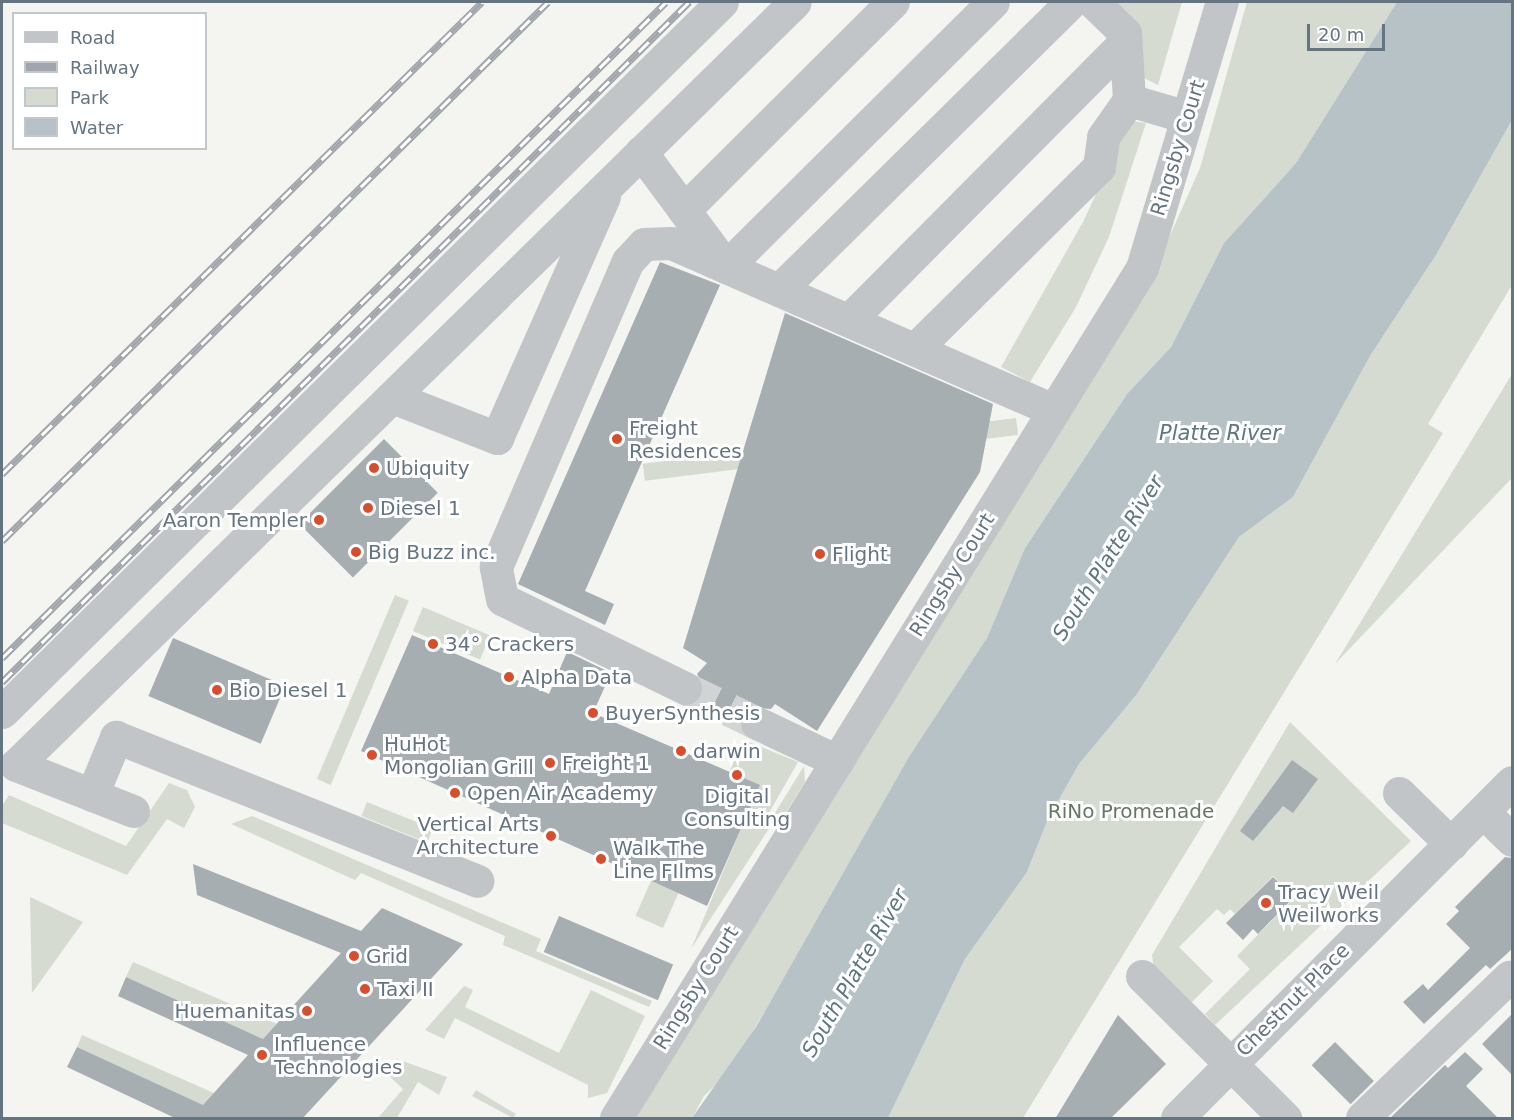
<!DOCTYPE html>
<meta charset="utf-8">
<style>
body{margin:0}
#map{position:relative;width:1514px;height:1120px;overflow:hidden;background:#f4f4f0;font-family:"DejaVu Sans",sans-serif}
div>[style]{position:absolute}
.green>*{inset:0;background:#d5dbd1;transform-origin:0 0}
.water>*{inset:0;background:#b7c2c6}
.building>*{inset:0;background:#a6aeb2;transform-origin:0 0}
.minor-tunnel>*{height:33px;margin-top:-16.5px;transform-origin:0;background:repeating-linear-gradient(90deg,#d0d4d4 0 33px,transparent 0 49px)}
.minor>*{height:33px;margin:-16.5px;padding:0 16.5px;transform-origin:16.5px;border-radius:16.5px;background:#c2c5c8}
.rail>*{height:7px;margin-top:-3.5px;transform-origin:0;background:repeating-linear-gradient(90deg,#fff 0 14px,#a0a6ab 0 28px);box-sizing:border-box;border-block:2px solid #a0a6ab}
.dots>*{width:16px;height:16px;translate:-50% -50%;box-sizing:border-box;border:3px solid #fff;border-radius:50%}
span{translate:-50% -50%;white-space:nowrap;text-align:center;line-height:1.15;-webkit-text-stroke:6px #fff;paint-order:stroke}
.street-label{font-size:20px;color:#647480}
.poi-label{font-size:20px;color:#647480}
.left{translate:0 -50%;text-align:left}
.right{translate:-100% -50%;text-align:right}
.park-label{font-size:20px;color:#677763}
.water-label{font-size:21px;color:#5f777d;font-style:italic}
.frame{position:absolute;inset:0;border:3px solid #647480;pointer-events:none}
.legend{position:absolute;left:12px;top:12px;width:195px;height:138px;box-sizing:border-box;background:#fff;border:2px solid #c1c7cc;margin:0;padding:8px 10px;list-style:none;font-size:18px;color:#647480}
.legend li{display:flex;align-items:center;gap:12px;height:30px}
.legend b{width:30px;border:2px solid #c1c7cc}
.scale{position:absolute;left:1307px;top:24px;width:78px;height:27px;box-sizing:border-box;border:3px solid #647480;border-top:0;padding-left:8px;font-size:18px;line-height:21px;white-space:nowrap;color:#647480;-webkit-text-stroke:4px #fff;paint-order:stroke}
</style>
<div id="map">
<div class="green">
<div style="clip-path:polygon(1110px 2px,1182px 2px,1158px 85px,1138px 75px)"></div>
<div style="clip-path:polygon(1247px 2px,1397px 2px,1296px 163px,1224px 243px,1171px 347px,1127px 394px,1025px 548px,987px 638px,728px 1073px,704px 1096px,692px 1118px,632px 1118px,1148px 285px,1200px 168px)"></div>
<div style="clip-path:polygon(1512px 120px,1512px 285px,1428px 424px,1443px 433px,1023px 1118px,888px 1118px,965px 959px,1027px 872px,1048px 819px,1079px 764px,1137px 694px,1239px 537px,1293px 497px,1370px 356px,1436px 255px)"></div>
<div style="clip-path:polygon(1130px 121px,1146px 123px,1109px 237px,1076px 307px,1030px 382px,1001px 367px,1083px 222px)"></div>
<div style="clip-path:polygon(1512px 374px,1512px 478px,1335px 664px)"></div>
<div style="left:1016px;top:418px;width:17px;height:376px;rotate:83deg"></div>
<div style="left:395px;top:595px;width:15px;height:200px;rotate:23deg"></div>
<div style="left:423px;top:607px;width:73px;height:26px;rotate:23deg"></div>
<div style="clip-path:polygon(1290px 722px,1411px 841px,1215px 1025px,1205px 1014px,1250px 969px,1237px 956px,1295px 897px,1273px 876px,1235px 914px,1230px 909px,1224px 915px,1217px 909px,1179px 947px,1213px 981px,1189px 1005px,1154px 971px,1152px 955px)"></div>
<div style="clip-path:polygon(744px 740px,798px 762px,766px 818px,770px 827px,691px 949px,759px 785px,729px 772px)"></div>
<div style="clip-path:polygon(804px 766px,805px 782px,776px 828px,773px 816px)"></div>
<div style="clip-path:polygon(169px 783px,187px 790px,195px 807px,184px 828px,167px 819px,127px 875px,2px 823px,2px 806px,9px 795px,126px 846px)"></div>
<div style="left:367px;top:802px;width:71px;height:15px;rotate:22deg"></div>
<div style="clip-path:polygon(252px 816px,541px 939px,536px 951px,652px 1001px,649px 1007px,503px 945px,505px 936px,361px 873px,355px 880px,231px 824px)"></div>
<div style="left:651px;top:881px;width:30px;height:38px;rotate:24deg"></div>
<div style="clip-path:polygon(30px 897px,83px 922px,32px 993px)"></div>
<div style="clip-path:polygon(133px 962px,277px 1024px,263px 1039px,126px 977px)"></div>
<div style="clip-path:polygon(464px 986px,473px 990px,465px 1007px,559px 1053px,591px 990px,645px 1016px,607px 1093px,588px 1098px,588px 1085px,455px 1018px,444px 1039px,425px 1030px)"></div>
<div style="clip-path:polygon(82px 1035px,214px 1093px,203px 1105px,77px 1047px)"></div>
<div style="clip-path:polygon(397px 1059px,447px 1077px,439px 1095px,418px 1082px,397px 1118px,378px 1118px,403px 1089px,388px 1075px)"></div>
<div style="clip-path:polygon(476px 1090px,516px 1114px,513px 1118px,472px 1096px)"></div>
</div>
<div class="water">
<div style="clip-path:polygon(1397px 2px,1512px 2px,1512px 120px,1436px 255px,1370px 356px,1293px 497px,1239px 537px,1137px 694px,1079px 764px,1048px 819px,1027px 872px,965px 959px,888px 1118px,692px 1118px,756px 1027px,909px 757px,987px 638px,1025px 548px,1127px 394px,1171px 347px,1224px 243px,1296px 163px)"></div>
</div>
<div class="building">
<div style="clip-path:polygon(660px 262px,720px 285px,585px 591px,614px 604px,605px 625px,518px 584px)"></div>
<div style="clip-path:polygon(785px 313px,993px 404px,980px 472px,817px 731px,775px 704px,771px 709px,747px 707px,739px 726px,691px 705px,702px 696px,704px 686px,697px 674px,707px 663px,683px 648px)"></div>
<div style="left:384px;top:439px;width:76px;height:120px;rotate:45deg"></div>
<div style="clip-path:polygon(412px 635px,549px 694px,567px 652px,576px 656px,611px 673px,593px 713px,760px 785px,707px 906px,361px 751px)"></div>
<div style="left:173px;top:638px;width:122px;height:63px;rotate:23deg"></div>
<div style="clip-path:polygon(1292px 760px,1318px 779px,1293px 813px,1283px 806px,1253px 841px,1240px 831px)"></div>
<div style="clip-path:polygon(1505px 857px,1512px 858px,1512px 949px,1490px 969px,1486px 965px,1424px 1024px,1403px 1002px,1423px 984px,1428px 990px,1470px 948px,1446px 924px,1459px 911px,1455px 907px)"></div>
<div style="clip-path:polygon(193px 864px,361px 931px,382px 908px,463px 944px,302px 1119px,177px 1119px,67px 1067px,77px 1047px,203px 1105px,248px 1055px,118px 996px,126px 977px,263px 1039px,341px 953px,197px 895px)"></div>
<div style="clip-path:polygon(1273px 877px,1294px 897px,1258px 934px,1253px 929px,1243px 940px,1226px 923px)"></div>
<div style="left:559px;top:916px;width:124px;height:39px;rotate:23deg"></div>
<div style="clip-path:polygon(1512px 1014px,1512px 1075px,1482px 1044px)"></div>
<div style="clip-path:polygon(1118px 1015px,1166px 1064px,1110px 1119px,1055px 1119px)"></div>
<div style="left:1335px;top:1042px;width:55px;height:33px;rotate:45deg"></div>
<div style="clip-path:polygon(1465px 1052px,1483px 1069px,1466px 1086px,1499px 1119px,1389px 1119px,1445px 1065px,1448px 1068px)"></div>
</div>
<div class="minor-tunnel">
<div style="left:685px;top:688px;width:80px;rotate:25.9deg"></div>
</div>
<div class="minor">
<div style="left:1129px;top:100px;width:60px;rotate:16.3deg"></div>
<div style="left:641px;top:152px;width:143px;rotate:53.5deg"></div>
<div style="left:726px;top:267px;width:376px;rotate:-44.8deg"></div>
<div style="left:684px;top:210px;width:295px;rotate:-44.9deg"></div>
<div style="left:779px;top:290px;width:410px;rotate:-44.6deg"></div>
<div style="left:849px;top:320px;width:392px;rotate:-45.2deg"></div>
<div style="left:915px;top:349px;width:259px;rotate:-44.7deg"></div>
<div style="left:1099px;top:167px;width:30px;rotate:-82deg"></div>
<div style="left:1103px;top:137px;width:45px;rotate:-54.9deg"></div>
<div style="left:1129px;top:100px;width:67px;rotate:-93.4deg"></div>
<div style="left:1125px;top:33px;width:45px;rotate:-135.9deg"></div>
<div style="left:392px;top:397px;width:113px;rotate:21.3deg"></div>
<div style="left:497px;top:438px;width:264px;rotate:-66.1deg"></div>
<div style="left:685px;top:688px;width:203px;rotate:-154.1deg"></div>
<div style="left:502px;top:599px;width:33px;rotate:-101deg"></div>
<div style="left:496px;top:567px;width:333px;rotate:-66.7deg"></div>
<div style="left:628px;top:261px;width:23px;rotate:-47deg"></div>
<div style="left:644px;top:244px;width:27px;rotate:-2deg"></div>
<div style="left:671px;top:243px;width:418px;rotate:23.6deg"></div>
<div style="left:2px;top:712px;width:1011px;rotate:-44.6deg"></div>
<div style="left:757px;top:723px;width:89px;rotate:25.4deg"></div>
<div style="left:1399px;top:793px;width:73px;rotate:44.4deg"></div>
<div style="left:92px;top:795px;width:63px;rotate:-67.5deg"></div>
<div style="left:116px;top:737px;width:389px;rotate:21.7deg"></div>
<div style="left:133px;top:811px;width:126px;rotate:-158.5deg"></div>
<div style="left:16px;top:765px;width:1090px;rotate:-44.41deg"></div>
<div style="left:1483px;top:812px;width:40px;rotate:44deg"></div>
<div style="left:1142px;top:976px;width:202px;rotate:44.8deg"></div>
<div style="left:616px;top:1118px;width:1000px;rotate:-58.25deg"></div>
<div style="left:1142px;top:268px;width:278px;rotate:-73.3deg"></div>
<div style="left:1177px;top:1118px;width:474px;rotate:-45.1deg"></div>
<div style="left:1362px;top:1118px;width:204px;rotate:-43.8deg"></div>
</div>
<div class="rail">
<div style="left:2px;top:474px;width:673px;rotate:-44.52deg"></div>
<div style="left:2px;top:541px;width:767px;rotate:-44.63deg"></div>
<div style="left:2px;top:658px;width:933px;rotate:-44.65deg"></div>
<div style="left:2px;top:682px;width:967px;rotate:-44.71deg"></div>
</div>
<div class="dots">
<div style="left:617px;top:439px;background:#da4d2a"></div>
<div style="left:374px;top:468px;background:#da4d2a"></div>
<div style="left:368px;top:508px;background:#da4d2a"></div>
<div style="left:319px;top:520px;background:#da4d2a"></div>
<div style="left:356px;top:552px;background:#da4d2a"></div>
<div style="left:820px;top:554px;background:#da4d2a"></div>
<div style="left:433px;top:644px;background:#da4d2a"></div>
<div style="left:509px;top:677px;background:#da4d2a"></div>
<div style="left:217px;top:690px;background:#da4d2a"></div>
<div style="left:593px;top:713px;background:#da4d2a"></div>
<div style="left:681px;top:751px;background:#da4d2a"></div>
<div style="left:372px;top:755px;background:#da4d2a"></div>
<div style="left:550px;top:763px;background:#da4d2a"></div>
<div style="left:737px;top:775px;background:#da4d2a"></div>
<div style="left:455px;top:793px;background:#da4d2a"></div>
<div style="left:551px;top:836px;background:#da4d2a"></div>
<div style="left:601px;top:859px;background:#da4d2a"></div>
<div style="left:1266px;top:903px;background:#da4d2a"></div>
<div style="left:354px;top:956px;background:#da4d2a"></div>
<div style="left:365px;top:989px;background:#da4d2a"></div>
<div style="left:307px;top:1011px;background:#da4d2a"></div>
<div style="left:262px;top:1055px;background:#da4d2a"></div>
</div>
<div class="street-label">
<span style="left:1178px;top:148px;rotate:-73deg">Ringsby Court</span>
<span style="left:952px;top:575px;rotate:-58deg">Ringsby Court</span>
<span style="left:696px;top:988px;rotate:-58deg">Ringsby Court</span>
<span style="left:1293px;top:1000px;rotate:-45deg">Chestnut Place</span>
</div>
<div class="poi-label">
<span class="left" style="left:629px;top:440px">Freight<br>Residences</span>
<span class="left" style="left:386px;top:468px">Ubiquity</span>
<span class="left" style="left:380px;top:508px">Diesel 1</span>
<span class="right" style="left:307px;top:520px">Aaron Templer</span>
<span class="left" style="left:368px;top:552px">Big Buzz inc.</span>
<span class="left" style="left:832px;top:554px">Flight</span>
<span class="left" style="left:445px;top:644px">34° Crackers</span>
<span class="left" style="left:521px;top:677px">Alpha Data</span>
<span class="left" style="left:229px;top:690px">Bio Diesel 1</span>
<span class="left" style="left:605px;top:713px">BuyerSynthesis</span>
<span class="left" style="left:384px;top:756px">HuHot<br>Mongolian Grill</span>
<span class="left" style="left:693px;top:751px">darwin</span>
<span class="left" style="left:562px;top:763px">Freight 1</span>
<span class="left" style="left:467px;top:793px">Open Air Academy</span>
<span style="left:737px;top:808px">Digital<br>Consulting</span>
<span class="right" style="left:539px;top:836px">Vertical Arts<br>Architecture</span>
<span class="left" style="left:613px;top:860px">Walk The<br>Line FIlms</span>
<span class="left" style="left:1278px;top:904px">Tracy Weil<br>Weilworks</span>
<span class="left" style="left:366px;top:956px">Grid</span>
<span class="left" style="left:377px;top:989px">Taxi II</span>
<span class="right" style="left:295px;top:1011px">Huemanitas</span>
<span class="left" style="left:274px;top:1056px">Influence<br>Technologies</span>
</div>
<div class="park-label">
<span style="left:1131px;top:811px">RiNo Promenade</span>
</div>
<div class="water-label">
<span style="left:1220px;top:433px">Platte River</span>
<span style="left:1108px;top:558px;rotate:-58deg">South Platte River</span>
<span style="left:855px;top:973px;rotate:-60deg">South Platte River</span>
</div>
<div class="frame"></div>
<ul class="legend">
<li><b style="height:8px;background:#c2c5c8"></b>Road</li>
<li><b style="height:8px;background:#a0a6ab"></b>Railway</li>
<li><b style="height:16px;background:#d5dbd1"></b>Park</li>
<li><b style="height:16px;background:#b7c2c6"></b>Water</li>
</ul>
<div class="scale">20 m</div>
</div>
